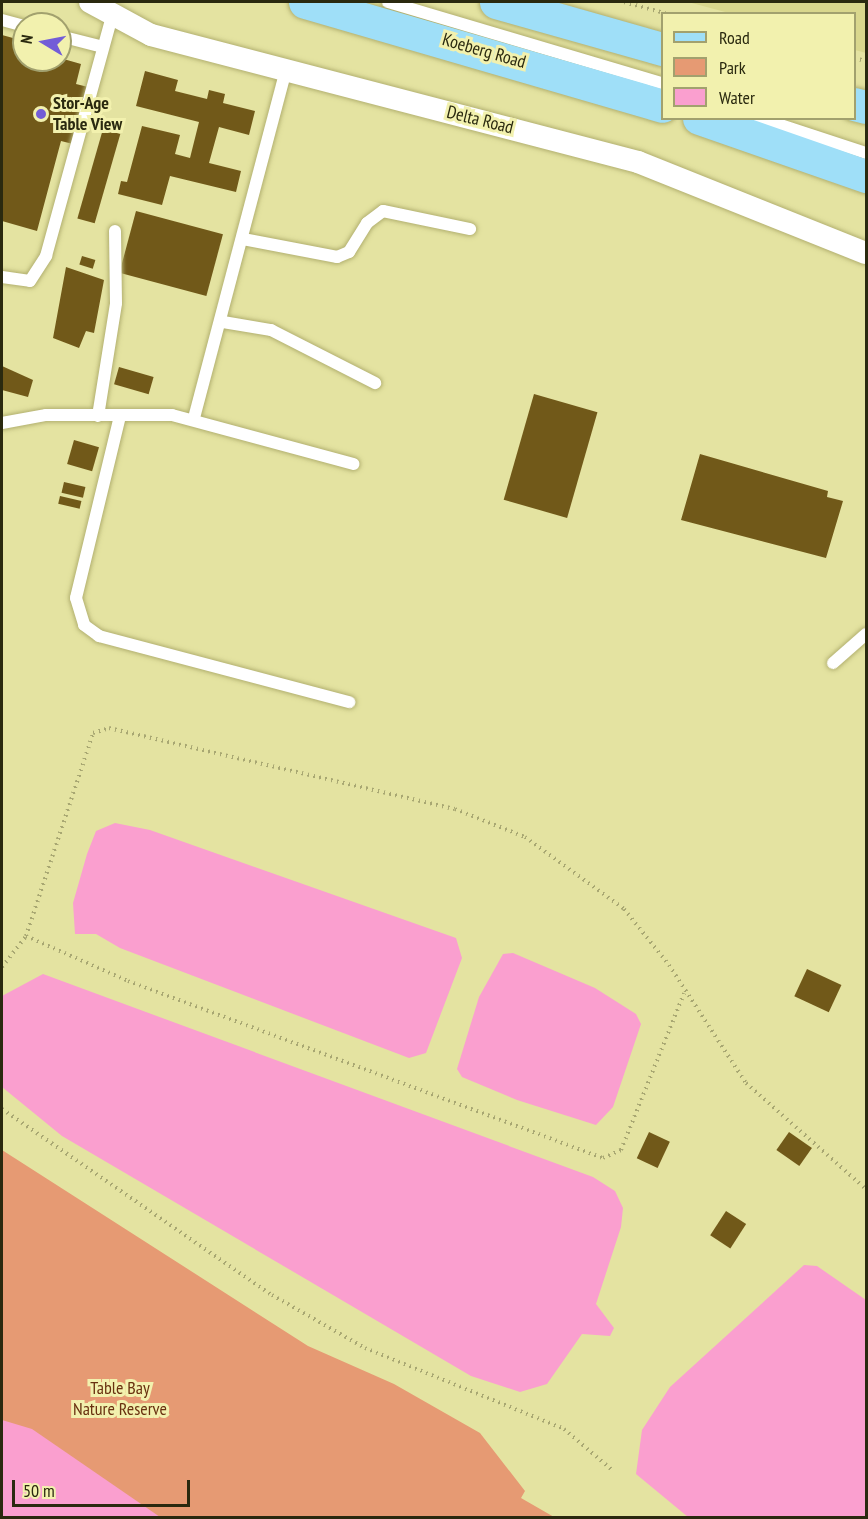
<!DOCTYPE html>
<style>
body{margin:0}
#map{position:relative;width:868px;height:1519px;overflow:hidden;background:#e4e3a1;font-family:"PT Sans Narrow",sans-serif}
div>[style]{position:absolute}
.built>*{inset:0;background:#d9d78d}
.green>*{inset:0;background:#e69a73}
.water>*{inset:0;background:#fa9fcf}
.building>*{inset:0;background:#715919;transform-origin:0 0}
.path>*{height:4px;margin-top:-2px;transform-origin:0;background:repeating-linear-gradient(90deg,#a8a772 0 1.5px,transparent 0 6px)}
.roads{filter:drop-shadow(0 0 2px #b2b070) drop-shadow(0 0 2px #b2b070)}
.lane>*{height:12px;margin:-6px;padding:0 6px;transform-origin:6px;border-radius:6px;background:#fff}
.street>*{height:22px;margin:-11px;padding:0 11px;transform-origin:11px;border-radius:11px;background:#fff}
.primary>*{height:33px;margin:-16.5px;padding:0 16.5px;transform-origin:16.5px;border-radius:16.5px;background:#9fdff8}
.dots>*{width:16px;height:16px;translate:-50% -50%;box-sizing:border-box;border:3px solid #f2f1ae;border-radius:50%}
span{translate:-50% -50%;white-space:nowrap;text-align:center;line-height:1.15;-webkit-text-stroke:6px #f2f1ae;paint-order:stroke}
.street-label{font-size:18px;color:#2a290f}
.poi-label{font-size:18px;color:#2a290f;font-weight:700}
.left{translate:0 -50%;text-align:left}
.park-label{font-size:18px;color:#693110}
.frame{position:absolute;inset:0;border:3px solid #2a290f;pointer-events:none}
.legend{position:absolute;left:661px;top:12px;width:195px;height:108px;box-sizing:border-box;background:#f2f1ae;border:2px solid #a2a16e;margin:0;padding:8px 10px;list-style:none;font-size:18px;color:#2a290f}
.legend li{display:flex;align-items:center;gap:12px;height:30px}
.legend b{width:30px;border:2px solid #a2a16e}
.north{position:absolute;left:12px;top:12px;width:60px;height:60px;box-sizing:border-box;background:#f2f1ae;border:2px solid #a2a16e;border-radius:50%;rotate:280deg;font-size:16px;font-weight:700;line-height:24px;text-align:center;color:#2a290f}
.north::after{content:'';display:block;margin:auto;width:21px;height:27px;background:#735dd7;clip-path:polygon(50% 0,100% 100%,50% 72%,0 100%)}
.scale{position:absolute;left:12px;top:1480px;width:178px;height:27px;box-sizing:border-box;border:3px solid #2a290f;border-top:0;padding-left:8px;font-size:18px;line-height:21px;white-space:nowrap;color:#2a290f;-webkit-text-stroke:4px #f2f1ae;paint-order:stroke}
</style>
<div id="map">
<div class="built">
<div style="clip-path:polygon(688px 2px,866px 2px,866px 53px,855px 50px,854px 14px,729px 13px)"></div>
</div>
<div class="green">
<div style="clip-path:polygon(2px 1150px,308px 1346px,394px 1384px,480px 1433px,525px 1491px,521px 1498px,554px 1517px,2px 1517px)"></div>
</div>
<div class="water">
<div style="clip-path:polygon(115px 823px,150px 830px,456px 938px,462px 958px,426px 1053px,409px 1058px,120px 948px,96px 934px,75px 934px,73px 903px,87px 854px,96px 831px)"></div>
<div style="clip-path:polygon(513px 953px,595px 988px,636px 1014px,641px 1024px,613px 1107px,596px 1125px,517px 1100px,462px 1077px,457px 1069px,479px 997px,503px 954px)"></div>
<div style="clip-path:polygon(43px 974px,593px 1177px,615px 1191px,623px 1208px,621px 1227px,596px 1304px,614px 1328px,610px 1336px,582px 1334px,547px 1384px,520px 1392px,471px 1376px,62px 1136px,2px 1087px,2px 996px)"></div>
<div style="clip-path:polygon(804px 1265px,817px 1266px,866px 1300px,866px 1517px,688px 1517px,636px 1474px,642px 1430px,670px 1387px)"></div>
<div style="clip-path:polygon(2px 1420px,32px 1429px,160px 1517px,2px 1517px)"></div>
</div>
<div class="building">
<div style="clip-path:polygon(2px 35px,24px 41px,24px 60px,60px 58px,81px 64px,76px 84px,88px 87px,73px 144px,61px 141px,37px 231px,2px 221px)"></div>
<div style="clip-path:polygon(145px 71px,178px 80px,175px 91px,207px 99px,209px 90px,225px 94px,223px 103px,255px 111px,249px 135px,219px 127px,209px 163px,241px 171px,236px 192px,170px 176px,162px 205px,118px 194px,121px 181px,127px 182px,142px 126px,180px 135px,175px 154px,190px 158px,199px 122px,136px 106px)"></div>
<div style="left:103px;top:129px;width:18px;height:93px;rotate:16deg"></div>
<div style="left:136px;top:211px;width:90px;height:64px;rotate:15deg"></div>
<div style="left:82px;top:256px;width:14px;height:9px;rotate:17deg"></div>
<div style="clip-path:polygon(66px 267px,104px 280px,94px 333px,86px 331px,79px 348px,53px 338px)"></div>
<div style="clip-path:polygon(2px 366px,33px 380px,28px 397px,2px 390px)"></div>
<div style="left:119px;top:367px;width:36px;height:18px;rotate:16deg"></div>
<div style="left:534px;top:394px;width:66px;height:110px;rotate:16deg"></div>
<div style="left:74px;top:440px;width:26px;height:25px;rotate:16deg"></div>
<div style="clip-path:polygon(700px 454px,828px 491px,827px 497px,843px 501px,826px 558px,681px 520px)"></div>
<div style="left:64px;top:482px;width:22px;height:11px;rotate:13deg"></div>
<div style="left:60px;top:496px;width:22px;height:8px;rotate:13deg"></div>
<div style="left:807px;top:969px;width:38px;height:30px;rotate:25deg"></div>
<div style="left:649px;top:1132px;width:23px;height:29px;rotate:25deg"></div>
<div style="left:789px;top:1132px;width:28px;height:22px;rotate:35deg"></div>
<div style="left:726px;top:1211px;width:24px;height:29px;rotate:33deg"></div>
</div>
<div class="path">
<div style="left:624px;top:2px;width:46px;rotate:15.3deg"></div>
<div style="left:854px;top:58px;width:12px;rotate:14deg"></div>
<div style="left:26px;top:936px;width:111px;rotate:23.8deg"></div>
<div style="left:128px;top:981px;width:507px;rotate:20.44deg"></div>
<div style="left:603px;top:1158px;width:20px;rotate:-24deg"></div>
<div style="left:621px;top:1150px;width:169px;rotate:-68.1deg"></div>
<div style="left:2px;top:967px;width:39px;rotate:-52deg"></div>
<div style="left:26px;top:936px;width:214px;rotate:-71.7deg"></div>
<div style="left:93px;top:733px;width:17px;rotate:-17deg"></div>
<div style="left:109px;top:728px;width:355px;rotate:13.2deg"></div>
<div style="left:455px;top:809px;width:75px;rotate:21.8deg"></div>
<div style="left:525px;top:837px;width:122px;rotate:36deg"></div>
<div style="left:624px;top:909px;width:72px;rotate:51.2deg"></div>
<div style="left:669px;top:965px;width:141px;rotate:56.9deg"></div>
<div style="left:746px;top:1083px;width:160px;rotate:41.5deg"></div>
<div style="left:2px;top:1109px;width:328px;rotate:34.6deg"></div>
<div style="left:272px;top:1295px;width:107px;rotate:29.7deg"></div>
<div style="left:365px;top:1348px;width:215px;rotate:22.1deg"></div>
<div style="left:564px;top:1429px;width:62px;rotate:40.4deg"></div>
</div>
<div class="roads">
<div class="lane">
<div style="left:388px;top:2px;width:286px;rotate:16.5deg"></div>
<div style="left:2px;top:20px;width:23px;rotate:15deg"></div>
<div style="left:60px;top:36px;width:44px;rotate:14.3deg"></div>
<div style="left:759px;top:118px;width:113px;rotate:18.1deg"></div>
<div style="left:243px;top:239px;width:96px;rotate:10.8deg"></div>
<div style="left:337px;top:257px;width:13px;rotate:-23deg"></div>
<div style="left:349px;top:252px;width:34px;rotate:-58deg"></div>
<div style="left:367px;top:223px;width:20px;rotate:-37deg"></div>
<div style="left:383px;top:211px;width:89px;rotate:11.7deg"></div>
<div style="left:2px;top:277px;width:28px;rotate:8deg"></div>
<div style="left:30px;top:281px;width:30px;rotate:-57deg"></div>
<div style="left:46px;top:256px;width:249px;rotate:-74.6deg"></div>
<div style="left:223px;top:322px;width:49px;rotate:9.5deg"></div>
<div style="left:271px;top:330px;width:117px;rotate:27deg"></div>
<div style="left:98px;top:416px;width:114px;rotate:-80.9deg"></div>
<div style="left:116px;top:303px;width:72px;rotate:-90.8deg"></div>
<div style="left:120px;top:416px;width:187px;rotate:103.6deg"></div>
<div style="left:76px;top:598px;width:28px;rotate:73deg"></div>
<div style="left:84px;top:625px;width:19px;rotate:36deg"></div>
<div style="left:99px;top:636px;width:259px;rotate:14.8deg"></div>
<div style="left:194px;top:418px;width:360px;rotate:-75.2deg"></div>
<div style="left:2px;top:423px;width:45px;rotate:-10.3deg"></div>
<div style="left:46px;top:415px;width:126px"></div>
<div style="left:172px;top:415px;width:188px;rotate:15.1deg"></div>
<div style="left:833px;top:663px;width:44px;rotate:-41.3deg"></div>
</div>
<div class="street">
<div style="left:90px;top:2px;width:69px;rotate:28.4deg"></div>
<div style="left:151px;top:35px;width:503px;rotate:14.62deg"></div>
<div style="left:638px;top:162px;width:245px;rotate:21.8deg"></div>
</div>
<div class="primary">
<div style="left:305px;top:2px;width:372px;rotate:16.2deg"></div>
<div style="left:496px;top:2px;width:173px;rotate:15.8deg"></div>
<div style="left:854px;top:104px;width:12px;rotate:14deg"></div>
<div style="left:699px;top:118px;width:177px;rotate:19.2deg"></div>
</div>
</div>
<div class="dots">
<div style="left:41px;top:114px;background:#735dd7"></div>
</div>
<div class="street-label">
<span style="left:484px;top:51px;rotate:16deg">Koeberg Road</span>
<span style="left:480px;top:120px;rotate:14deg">Delta Road</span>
</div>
<div class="poi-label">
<span class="left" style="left:53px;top:114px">Stor-Age<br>Table View</span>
</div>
<div class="park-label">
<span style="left:120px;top:1399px">Table Bay<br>Nature Reserve</span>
</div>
<div class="frame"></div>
<ul class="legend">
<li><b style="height:8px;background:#9fdff8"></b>Road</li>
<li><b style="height:16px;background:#e69a73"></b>Park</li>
<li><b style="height:16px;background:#fa9fcf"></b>Water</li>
</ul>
<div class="north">N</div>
<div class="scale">50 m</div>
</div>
